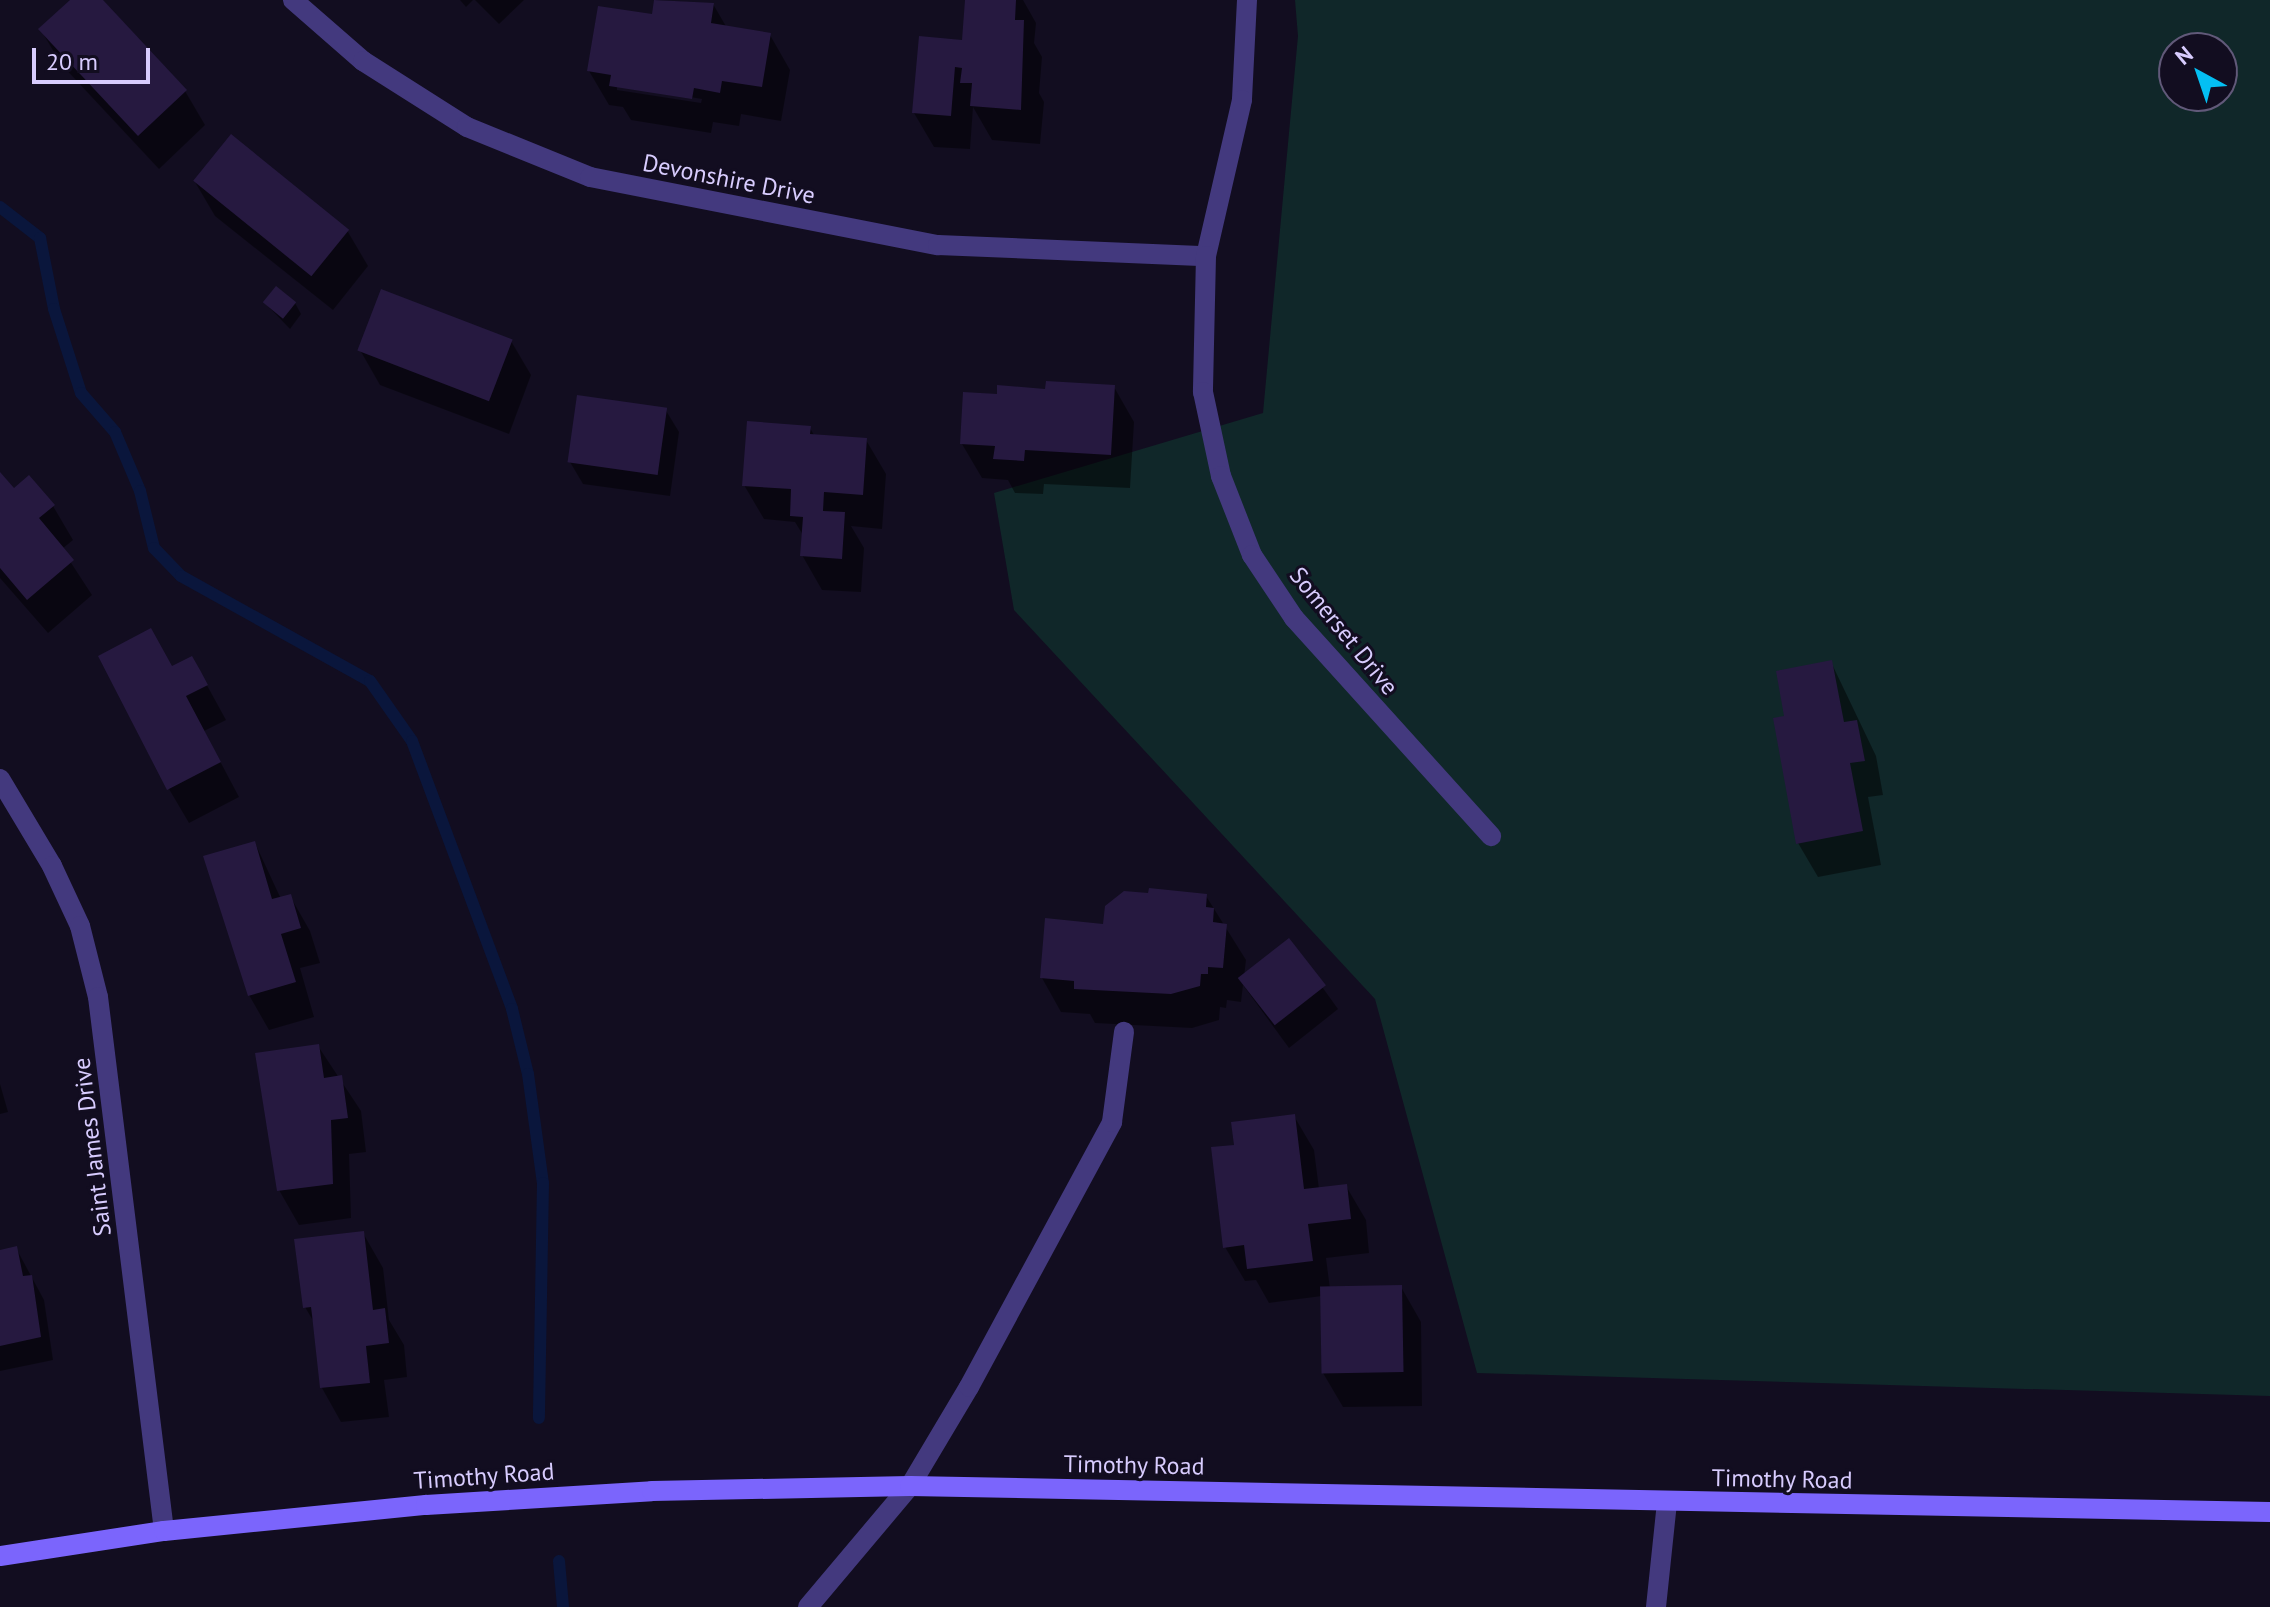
<!DOCTYPE html>
<style>
body{margin:0}
#map{position:relative;width:2270px;height:1607px;overflow:hidden;background:#120d20;font-family:"PT Sans",sans-serif}
div>[style]{position:absolute}
.green>*{inset:0;background:#102729}
.shadow>*{inset:0;background:#0007}
.stream>*{height:12px;margin:-6px;padding:0 6px;transform-origin:6px;border-radius:6px;background:#0a163c}
.building>*{inset:0;background:#261940;transform-origin:0 0}
.service>*{height:20px;margin:-10px;padding:0 10px;transform-origin:10px;border-radius:10px;background:#43397e}
.minor>*{height:20px;margin:-10px;padding:0 10px;transform-origin:10px;border-radius:10px;background:#43397e}
.secondary>*{height:20px;margin:-10px;padding:0 10px;transform-origin:10px;border-radius:10px;background:#7b65fc}
span{translate:-50% -50%;white-space:nowrap;text-align:center;line-height:1.15;-webkit-text-stroke:6px #120d20;paint-order:stroke}
.street-label{font-size:24px;color:#d8ccfe}
.north{position:absolute;left:2158px;top:32px;width:80px;height:80px;box-sizing:border-box;background:#120d20;border:2px solid #615979;border-radius:50%;rotate:320deg;font-size:22px;font-weight:700;line-height:32px;text-align:center;color:#d8ccfe}
.north::after{content:'';display:block;margin:auto;width:28px;height:36px;background:#04bff2;clip-path:polygon(50% 0,100% 100%,50% 72%,0 100%)}
.scale{position:absolute;left:32px;top:48px;width:118px;height:36px;box-sizing:border-box;border:4px solid #d8ccfe;border-top:0;padding-left:10px;font-size:24px;line-height:28px;white-space:nowrap;color:#d8ccfe;-webkit-text-stroke:6px #120d20;paint-order:stroke}
</style>
<div id="map">
<div class="green">
<div style="clip-path:polygon(evenodd,1295px 0,2270px 0,2270px 1396px,1477px 1373px,1375px 999px,1014px 610px,994px 493px,1263px 413px,1298px 36px,1295px 0,2174px 48px,2222px 48px,2222px 96px,2174px 96px,2174px 48px)"></div>
</div>
<div class="shadow">
<div style="clip-path:polygon(73px 0,100px 0,185px 91px,205px 125px,159px 169px,61px 64px,41px 30px)"></div>
<div style="clip-path:polygon(460px 0,473px 0,466px 7px)"></div>
<div style="clip-path:polygon(475px 0,524px 0,499px 24px)"></div>
<div style="clip-path:polygon(evenodd,656px 0,713px 4px,727px 28px,770px 35px,790px 70px,781px 121px,741px 114px,739px 126px,713px 122px,711px 133px,631px 120px,623px 107px,609px 105px,589px 71px,653px 17px,656px 0,617px 85px,702px 99px,701px 103px,617px 90px,617px 85px)"></div>
<div style="clip-path:polygon(967px 0,1023px 0,1036px 23px,1034px 43px,1042px 57px,1039px 93px,1044px 102px,1040px 144px,992px 140px,973px 107px,970px 149px,934px 147px,914px 113px,964px 42px)"></div>
<div style="clip-path:polygon(231px 137px,348px 232px,368px 266px,333px 310px,215px 216px,195px 182px)"></div>
<div style="clip-path:polygon(265px 303px,295px 303px,301px 314px,290px 329px)"></div>
<div style="clip-path:polygon(511px 341px,531px 375px,509px 434px,380px 385px,360px 350px)"></div>
<div style="clip-path:polygon(1114px 387px,1134px 422px,1130px 488px,1044px 484px,1043px 494px,1015px 493px,1008px 480px,982px 478px,962px 444px,999px 396px)"></div>
<div style="clip-path:polygon(665px 409px,679px 432px,670px 496px,583px 484px,570px 462px)"></div>
<div style="clip-path:polygon(810px 428px,815px 437px,866px 440px,886px 474px,882px 529px,851px 526px,864px 548px,861px 592px,822px 590px,802px 555px,803px 535px,795px 522px,764px 519px,744px 485px)"></div>
<div style="clip-path:polygon(0 475px,14px 491px,53px 506px,73px 540px,62px 549px,92px 595px,48px 633px,0 578px)"></div>
<div style="clip-path:polygon(192px 658px,226px 720px,204px 731px,239px 797px,189px 823px,169px 789px,172px 668px)"></div>
<div style="clip-path:polygon(1831px 662px,1876px 756px,1883px 795px,1868px 797px,1881px 865px,1818px 877px,1798px 843px,1787px 718px)"></div>
<div style="clip-path:polygon(255px 843px,281px 899px,290px 896px,310px 931px,320px 963px,300px 968px,314px 1017px,269px 1030px,249px 995px)"></div>
<div style="clip-path:polygon(1206px 896px,1246px 960px,1244px 977px,1289px 941px,1338px 1009px,1289px 1048px,1243px 985px,1241px 1002px,1227px 1000px,1226px 1008px,1220px 1007px,1219px 1020px,1192px 1028px,1095px 1023px,1090px 1014px,1061px 1012px,1042px 978px,1105px 926px)"></div>
<div style="clip-path:polygon(318px 1046px,361px 1111px,366px 1152px,349px 1154px,351px 1218px,299px 1225px,279px 1190px)"></div>
<div style="clip-path:polygon(0 1084px,8px 1112px,0 1114px)"></div>
<div style="clip-path:polygon(1294px 1116px,1314px 1150px,1319px 1189px,1346px 1186px,1366px 1220px,1369px 1253px,1326px 1258px,1330px 1289px,1401px 1287px,1421px 1322px,1422px 1406px,1343px 1407px,1323px 1373px,1322px 1296px,1269px 1303px,1256px 1280px,1245px 1281px,1225px 1247px,1236px 1147px)"></div>
<div style="clip-path:polygon(363px 1233px,383px 1268px,389px 1320px,404px 1345px,407px 1377px,384px 1380px,389px 1417px,341px 1422px,322px 1388px,315px 1324px,305px 1307px)"></div>
<div style="clip-path:polygon(16px 1248px,44px 1300px,53px 1360px,0 1371px,0 1252px)"></div>
</div>
<div class="stream">
<div style="left:0;top:207px;width:51px;rotate:37.8deg"></div>
<div style="left:40px;top:238px;width:72px;rotate:78.8deg"></div>
<div style="left:54px;top:309px;width:88px;rotate:72.2deg"></div>
<div style="left:81px;top:393px;width:52px;rotate:48.9deg"></div>
<div style="left:115px;top:432px;width:64px;rotate:67deg"></div>
<div style="left:140px;top:491px;width:59px;rotate:76.2deg"></div>
<div style="left:154px;top:548px;width:39px;rotate:46deg"></div>
<div style="left:181px;top:576px;width:216px;rotate:29.1deg"></div>
<div style="left:370px;top:681px;width:73px;rotate:55deg"></div>
<div style="left:412px;top:741px;width:286px;rotate:69.5deg"></div>
<div style="left:512px;top:1009px;width:67px;rotate:76.2deg"></div>
<div style="left:528px;top:1074px;width:110px;rotate:82.2deg"></div>
<div style="left:543px;top:1183px;width:235px;rotate:91deg"></div>
<div style="left:559px;top:1561px;width:46px;rotate:85deg"></div>
</div>
<div class="building">
<div style="clip-path:polygon(70px 0,103px 0,187px 90px,138px 136px,38px 29px)"></div>
<div style="clip-path:polygon(654px 0,714px 3px,711px 23px,771px 33px,762px 87px,722px 81px,720px 93px,694px 88px,692px 99px,609px 86px,611px 75px,587px 71px,598px 6px,652px 14px)"></div>
<div style="clip-path:polygon(965px 0,1016px 0,1015px 20px,1024px 20px,1021px 110px,970px 106px,972px 83px,960px 83px,962px 68px,955px 67px,951px 116px,912px 113px,919px 36px,962px 40px)"></div>
<div style="left:231px;top:134px;width:152px;height:60px;rotate:39deg"></div>
<div style="left:276px;top:286px;width:26px;height:21px;rotate:39deg"></div>
<div style="left:381px;top:289px;width:141px;height:66px;rotate:21deg"></div>
<div style="clip-path:polygon(1046px 381px,1115px 385px,1111px 455px,1025px 450px,1024px 461px,993px 459px,995px 446px,960px 444px,963px 392px,997px 394px,997px 385px,1045px 389px)"></div>
<div style="left:577px;top:395px;width:91px;height:68px;rotate:8deg"></div>
<div style="clip-path:polygon(747px 421px,811px 426px,810px 434px,867px 438px,863px 495px,824px 492px,823px 511px,845px 512px,842px 559px,800px 556px,803px 517px,790px 516px,791px 489px,742px 486px)"></div>
<div style="clip-path:polygon(0 472px,14px 488px,29px 475px,55px 505px,39px 518px,74px 560px,27px 600px,0 568px)"></div>
<div style="clip-path:polygon(151px 628px,172px 666px,192px 656px,200px 670px,208px 685px,186px 696px,221px 762px,167px 790px,98px 656px)"></div>
<div style="clip-path:polygon(1832px 660px,1844px 722px,1857px 720px,1865px 761px,1850px 763px,1863px 831px,1796px 844px,1773px 718px,1784px 716px,1776px 671px)"></div>
<div style="clip-path:polygon(255px 841px,272px 899px,291px 894px,301px 928px,281px 934px,296px 982px,248px 996px,203px 856px)"></div>
<div style="clip-path:polygon(1149px 888px,1207px 894px,1206px 907px,1214px 908px,1213px 922px,1227px 924px,1223px 968px,1208px 967px,1208px 974px,1201px 974px,1200px 986px,1171px 994px,1074px 989px,1074px 981px,1040px 978px,1045px 918px,1103px 924px,1105px 906px,1124px 891px,1148px 893px)"></div>
<div style="left:1289px;top:938px;width:60px;height:65px;rotate:52deg"></div>
<div style="clip-path:polygon(319px 1044px,324px 1078px,342px 1075px,348px 1118px,331px 1120px,333px 1184px,277px 1191px,255px 1053px)"></div>
<div style="clip-path:polygon(1295px 1114px,1304px 1189px,1347px 1184px,1351px 1219px,1308px 1224px,1313px 1261px,1247px 1269px,1244px 1245px,1223px 1248px,1211px 1147px,1234px 1145px,1231px 1122px)"></div>
<div style="clip-path:polygon(364px 1231px,373px 1310px,385px 1308px,389px 1343px,366px 1346px,370px 1383px,320px 1388px,312px 1315px,311px 1307px,303px 1308px,294px 1239px)"></div>
<div style="clip-path:polygon(17px 1246px,23px 1276px,32px 1275px,41px 1337px,0 1346px,0 1250px)"></div>
<div style="left:1402px;top:1285px;width:87px;height:82px;rotate:89deg"></div>
</div>
<div class="service">
<div style="left:808px;top:1607px;width:158px;rotate:-49.9deg"></div>
<div style="left:910px;top:1486px;width:115px;rotate:-59.2deg"></div>
<div style="left:969px;top:1387px;width:301px;rotate:-61.6deg"></div>
<div style="left:1112px;top:1122px;width:91px;rotate:-82.4deg"></div>
</div>
<div class="minor">
<div style="left:293px;top:0;width:93px;rotate:41.1deg"></div>
<div style="left:363px;top:61px;width:123px;rotate:32.4deg"></div>
<div style="left:467px;top:127px;width:133px;rotate:22.1deg"></div>
<div style="left:590px;top:177px;width:355px;rotate:11.1deg"></div>
<div style="left:938px;top:245px;width:268px;rotate:2.4deg"></div>
<div style="left:1247px;top:0;width:100px;rotate:92.9deg"></div>
<div style="left:1242px;top:100px;width:160px;rotate:103deg"></div>
<div style="left:1206px;top:256px;width:136px;rotate:91.3deg"></div>
<div style="left:1203px;top:392px;width:86px;rotate:77.9deg"></div>
<div style="left:1221px;top:476px;width:85px;rotate:68.6deg"></div>
<div style="left:1252px;top:555px;width:76px;rotate:56.3deg"></div>
<div style="left:1294px;top:618px;width:294px;rotate:47.9deg"></div>
<div style="left:0;top:779px;width:101px;rotate:59.1deg"></div>
<div style="left:52px;top:866px;width:66px;rotate:65deg"></div>
<div style="left:80px;top:926px;width:73px;rotate:75.8deg"></div>
<div style="left:98px;top:997px;width:538px;rotate:82.95deg"></div>
<div style="left:1656px;top:1607px;width:106px;rotate:-84deg"></div>
</div>
<div class="secondary">
<div style="left:0;top:1556px;width:166px;rotate:-8.7deg"></div>
<div style="left:164px;top:1531px;width:263px;rotate:-5.7deg"></div>
<div style="left:426px;top:1505px;width:226px;rotate:-3.5deg"></div>
<div style="left:652px;top:1491px;width:258px;rotate:-1.1deg"></div>
<div style="left:910px;top:1486px;width:1360px;rotate:1.1deg"></div>
</div>
<div class="street-label">
<span style="left:729px;top:179px;rotate:11deg">Devonshire Drive</span>
<span style="left:1344px;top:631px;rotate:51deg">Somerset Drive</span>
<span style="left:92px;top:1147px;rotate:-97deg">Saint James Drive</span>
<span style="left:1134px;top:1465px;rotate:1deg">Timothy Road</span>
<span style="left:484px;top:1476px;rotate:-4deg">Timothy Road</span>
<span style="left:1782px;top:1479px;rotate:1deg">Timothy Road</span>
</div>
<div class="north">N</div>
<div class="scale">20 m</div>
</div>
